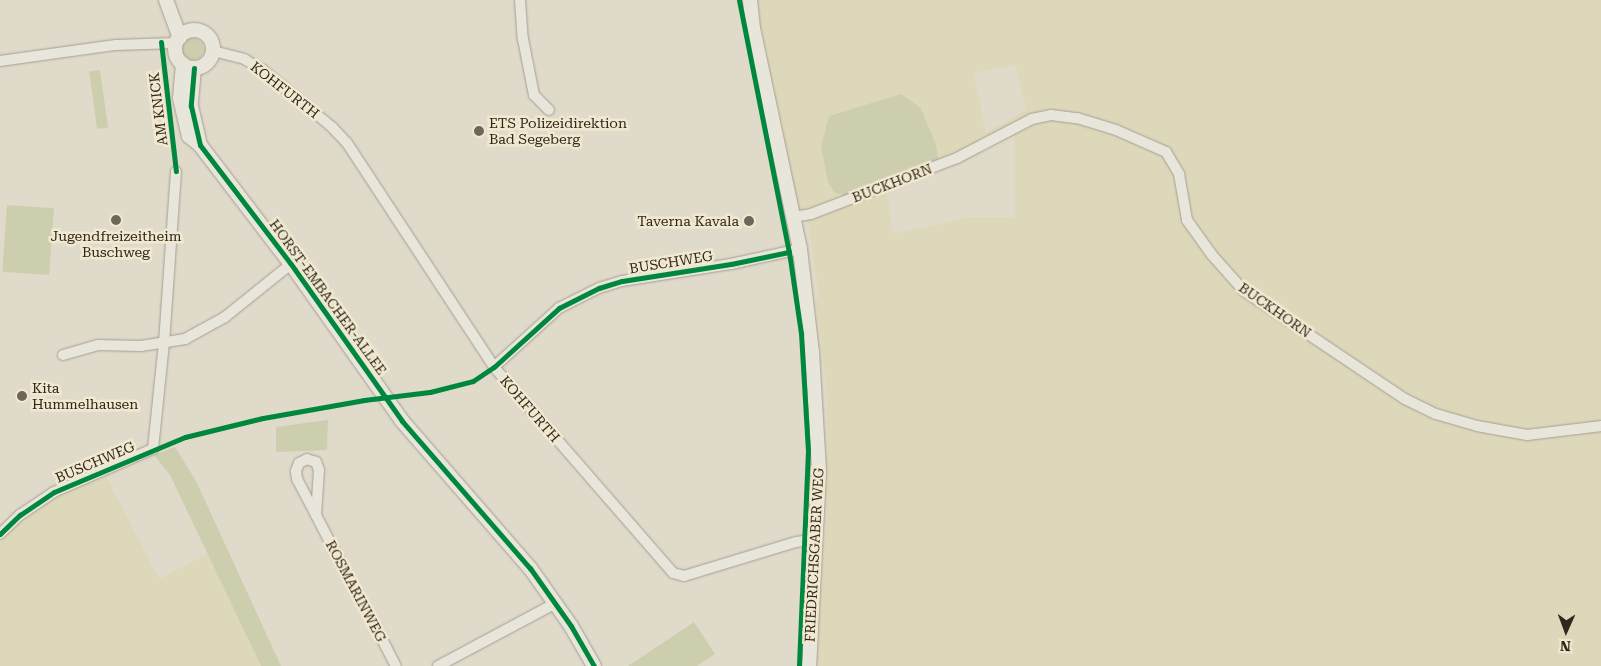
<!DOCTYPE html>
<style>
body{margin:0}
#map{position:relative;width:1601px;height:666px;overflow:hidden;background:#e0daca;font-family:"Roboto Serif",serif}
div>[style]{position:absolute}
.farmland>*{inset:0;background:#ded8bb}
.green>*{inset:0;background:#cdcead;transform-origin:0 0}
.round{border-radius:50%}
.roads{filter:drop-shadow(0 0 1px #a59f93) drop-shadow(0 0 1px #a59f93)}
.street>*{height:10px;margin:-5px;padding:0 5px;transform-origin:5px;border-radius:5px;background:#e8e5db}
.secondary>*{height:14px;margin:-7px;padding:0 7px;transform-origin:7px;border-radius:7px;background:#e8e5db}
.secondary>.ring{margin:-7px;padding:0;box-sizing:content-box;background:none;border:14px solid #e8e5db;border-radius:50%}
.cycleway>*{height:5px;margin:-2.5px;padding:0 2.5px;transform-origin:2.5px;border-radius:2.5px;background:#00873e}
.dots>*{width:14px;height:14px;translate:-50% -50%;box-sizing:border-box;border:2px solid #f1e8d0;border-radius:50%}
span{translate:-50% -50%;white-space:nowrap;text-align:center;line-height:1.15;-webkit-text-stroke:5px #f1e8d0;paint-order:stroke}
.street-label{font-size:14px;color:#31281d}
.poi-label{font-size:14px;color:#31281d}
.left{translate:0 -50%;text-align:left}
.right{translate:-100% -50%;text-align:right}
.north{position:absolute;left:1541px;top:606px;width:50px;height:50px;-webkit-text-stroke:4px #f1e8d0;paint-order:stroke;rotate:182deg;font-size:14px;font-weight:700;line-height:20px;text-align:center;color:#31281d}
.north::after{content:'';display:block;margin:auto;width:18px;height:22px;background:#31281d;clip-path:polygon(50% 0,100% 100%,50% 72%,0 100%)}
</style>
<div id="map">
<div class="farmland">
<div style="clip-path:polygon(evenodd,759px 0,1601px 0,1601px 666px,816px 666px,826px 523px,827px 393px,815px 298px,819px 297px,808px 224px,797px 203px,769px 67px,759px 14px,759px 0,1015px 65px,1026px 110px,986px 133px,974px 73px,1015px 65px,759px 0,1014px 132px,1015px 217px,969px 217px,893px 234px,887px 190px,959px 165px,1014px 132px)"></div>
<div style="clip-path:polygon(106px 476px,159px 579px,209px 553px,261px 666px,0 666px,0 540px,23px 519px,57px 496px)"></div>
</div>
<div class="green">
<div class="round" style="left:182px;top:38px;width:22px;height:22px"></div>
<div style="left:100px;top:70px;width:58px;height:11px;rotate:82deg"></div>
<div style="clip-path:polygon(901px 94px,920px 107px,936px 144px,938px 160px,847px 196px,835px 193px,828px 182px,821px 146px,829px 116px)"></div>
<div style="left:7px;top:205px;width:47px;height:67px;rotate:4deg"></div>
<div style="clip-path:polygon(328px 420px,327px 450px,276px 452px,276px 427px)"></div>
<div style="clip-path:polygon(175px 447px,196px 481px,281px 666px,261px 666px,170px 475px,154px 455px)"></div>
<div style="clip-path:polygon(694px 622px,715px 654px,697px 666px,628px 666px)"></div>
</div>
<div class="roads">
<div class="street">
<div style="left:520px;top:0;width:39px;rotate:86deg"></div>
<div style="left:523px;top:39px;width:57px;rotate:78.9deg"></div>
<div style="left:534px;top:95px;width:21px;rotate:45deg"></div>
<div style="left:213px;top:51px;width:32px;rotate:14deg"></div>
<div style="left:244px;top:59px;width:22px;rotate:30deg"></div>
<div style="left:263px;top:70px;width:89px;rotate:39.6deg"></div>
<div style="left:332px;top:127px;width:22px;rotate:47deg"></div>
<div style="left:347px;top:143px;width:268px;rotate:56.7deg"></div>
<div style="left:494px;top:367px;width:273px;rotate:49deg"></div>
<div style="left:673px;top:573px;width:11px;rotate:15deg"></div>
<div style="left:684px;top:576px;width:117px;rotate:-16.9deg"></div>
<div style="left:796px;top:542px;width:21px;rotate:-8deg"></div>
<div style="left:0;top:61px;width:117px;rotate:-7.9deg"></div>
<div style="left:116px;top:45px;width:60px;rotate:-1.9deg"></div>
<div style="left:793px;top:217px;width:18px;rotate:-9deg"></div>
<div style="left:811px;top:214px;width:156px;rotate:-21deg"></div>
<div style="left:957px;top:158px;width:85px;rotate:-27.5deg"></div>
<div style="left:1032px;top:119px;width:19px;rotate:-12deg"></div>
<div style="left:1051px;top:115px;width:26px;rotate:7deg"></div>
<div style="left:1077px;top:118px;width:41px;rotate:17.1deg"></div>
<div style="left:1116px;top:130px;width:55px;rotate:23.7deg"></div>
<div style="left:1166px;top:152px;width:26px;rotate:59deg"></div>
<div style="left:1179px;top:174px;width:47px;rotate:80.1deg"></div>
<div style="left:1187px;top:220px;width:43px;rotate:54.5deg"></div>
<div style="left:1212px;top:255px;width:48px;rotate:48.4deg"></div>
<div style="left:1244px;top:291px;width:194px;rotate:33.9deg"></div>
<div style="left:1405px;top:399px;width:34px;rotate:26deg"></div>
<div style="left:1436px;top:414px;width:43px;rotate:16.3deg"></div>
<div style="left:1477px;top:426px;width:51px;rotate:10.2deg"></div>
<div style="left:1527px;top:435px;width:75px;rotate:-6.9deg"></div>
<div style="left:63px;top:355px;width:36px;rotate:-16deg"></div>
<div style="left:98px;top:345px;width:43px;rotate:1.3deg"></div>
<div style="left:141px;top:346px;width:45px;rotate:-9deg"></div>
<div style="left:185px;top:339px;width:46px;rotate:-28.8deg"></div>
<div style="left:225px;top:317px;width:85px;rotate:-38.8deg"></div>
<div style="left:494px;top:367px;width:88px;rotate:-42.2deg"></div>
<div style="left:559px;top:308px;width:45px;rotate:-26.6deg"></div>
<div style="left:599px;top:288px;width:24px;rotate:-17deg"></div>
<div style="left:622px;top:281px;width:110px;rotate:-8.9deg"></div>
<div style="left:731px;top:264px;width:71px;rotate:-12.3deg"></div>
<div style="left:316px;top:515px;width:45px;rotate:-86.2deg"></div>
<div style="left:319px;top:470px;width:9px;rotate:-111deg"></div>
<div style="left:316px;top:462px;width:9px;rotate:-162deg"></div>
<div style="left:307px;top:459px;width:9px;rotate:153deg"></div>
<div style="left:299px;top:463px;width:9px;rotate:111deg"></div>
<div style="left:296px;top:471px;width:8px;rotate:83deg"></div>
<div style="left:297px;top:479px;width:41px;rotate:62.2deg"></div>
<div style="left:316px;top:515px;width:42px;rotate:62.8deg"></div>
<div style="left:335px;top:552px;width:42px;rotate:61.6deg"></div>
<div style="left:355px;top:589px;width:57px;rotate:61.6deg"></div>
<div style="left:382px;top:639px;width:30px;rotate:63deg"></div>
<div style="left:0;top:534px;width:28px;rotate:-44deg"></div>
<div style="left:20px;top:515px;width:41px;rotate:-34.1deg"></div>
<div style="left:54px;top:492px;width:108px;rotate:-23.5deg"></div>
<div style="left:153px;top:449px;width:107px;rotate:-84.1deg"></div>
<div style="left:164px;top:343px;width:172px;rotate:-86deg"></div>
<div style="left:438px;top:666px;width:134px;rotate:-28.1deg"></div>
</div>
<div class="secondary">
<div style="left:166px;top:0;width:40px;rotate:69.8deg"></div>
<div style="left:750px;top:0;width:28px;rotate:84deg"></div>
<div style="left:753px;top:28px;width:226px;rotate:78deg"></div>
<div style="left:800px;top:249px;width:104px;rotate:83.4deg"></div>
<div style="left:812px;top:352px;width:119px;rotate:86.6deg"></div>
<div style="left:819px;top:471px;width:195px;rotate:92.9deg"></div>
<div class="ring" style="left:175px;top:30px;width:24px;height:24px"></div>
<div style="left:183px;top:64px;width:34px;rotate:95deg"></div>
<div style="left:180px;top:98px;width:39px;rotate:77deg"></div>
<div style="left:189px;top:136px;width:14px;rotate:39deg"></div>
<div style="left:200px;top:145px;width:150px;rotate:52.6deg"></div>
<div style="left:291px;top:264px;width:192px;rotate:54.7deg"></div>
<div style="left:402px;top:421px;width:195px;rotate:49deg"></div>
<div style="left:530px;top:568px;width:71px;rotate:54.7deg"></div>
<div style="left:571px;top:626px;width:46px;rotate:60.1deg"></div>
<div style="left:194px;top:68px;width:38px;rotate:95deg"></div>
<div style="left:191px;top:106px;width:40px;rotate:77deg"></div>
</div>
</div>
<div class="cycleway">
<div style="left:739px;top:0;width:257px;rotate:78.8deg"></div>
<div style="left:789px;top:252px;width:82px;rotate:81.6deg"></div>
<div style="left:801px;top:333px;width:117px;rotate:86.6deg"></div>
<div style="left:808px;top:450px;width:216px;rotate:92.4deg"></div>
<div style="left:161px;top:42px;width:130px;rotate:83.4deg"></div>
<div style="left:194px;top:68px;width:38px;rotate:95deg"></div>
<div style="left:191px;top:106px;width:40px;rotate:77deg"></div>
<div style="left:200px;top:145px;width:150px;rotate:52.6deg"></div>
<div style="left:291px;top:264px;width:192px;rotate:54.7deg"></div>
<div style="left:402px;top:421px;width:195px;rotate:49deg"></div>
<div style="left:530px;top:568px;width:71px;rotate:54.7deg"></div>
<div style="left:571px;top:626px;width:46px;rotate:60.1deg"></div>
<div style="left:0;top:534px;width:28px;rotate:-44deg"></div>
<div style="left:20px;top:515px;width:41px;rotate:-34.1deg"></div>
<div style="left:54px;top:492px;width:142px;rotate:-22.8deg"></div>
<div style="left:185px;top:437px;width:80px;rotate:-13.7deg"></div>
<div style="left:263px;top:418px;width:103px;rotate:-10.1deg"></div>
<div style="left:364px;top:400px;width:66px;rotate:-6.9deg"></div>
<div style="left:430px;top:392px;width:44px;rotate:-14.3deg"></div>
<div style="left:473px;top:381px;width:25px;rotate:-34deg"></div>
<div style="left:494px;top:367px;width:88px;rotate:-42.2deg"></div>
<div style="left:559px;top:308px;width:45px;rotate:-26.6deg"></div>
<div style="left:599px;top:288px;width:24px;rotate:-17deg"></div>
<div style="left:622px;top:281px;width:110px;rotate:-8.9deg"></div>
<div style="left:731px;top:264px;width:59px;rotate:-11.7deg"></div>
</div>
<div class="dots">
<div style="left:479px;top:131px;background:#6e665a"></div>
<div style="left:116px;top:220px;background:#6e665a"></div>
<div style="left:749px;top:221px;background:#6e665a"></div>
<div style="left:22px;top:396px;background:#6e665a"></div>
</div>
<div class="street-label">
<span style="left:285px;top:90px;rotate:38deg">KOHFURTH</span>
<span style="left:158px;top:109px;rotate:-97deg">AM KNICK</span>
<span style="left:892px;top:183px;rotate:-21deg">BUCKHORN</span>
<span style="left:671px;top:262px;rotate:-9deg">BUSCHWEG</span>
<span style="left:328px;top:297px;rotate:54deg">HORST-EMBACHER-ALLEE</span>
<span style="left:1275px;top:310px;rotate:35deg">BUCKHORN</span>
<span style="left:530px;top:409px;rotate:49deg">KOHFURTH</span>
<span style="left:95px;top:462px;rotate:-23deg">BUSCHWEG</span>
<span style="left:814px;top:555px;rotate:-87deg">FRIEDRICHSGABER WEG</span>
<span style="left:356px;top:591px;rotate:62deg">ROSMARINWEG</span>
</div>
<div class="poi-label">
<span class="left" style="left:489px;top:131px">ETS Polizeidirektion<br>Bad Segeberg</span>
<span class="right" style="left:739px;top:221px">Taverna Kavala</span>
<span style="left:116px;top:244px">Jugendfreizeitheim<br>Buschweg</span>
<span class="left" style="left:32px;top:396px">Kita<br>Hummelhausen</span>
</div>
<div class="north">N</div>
</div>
